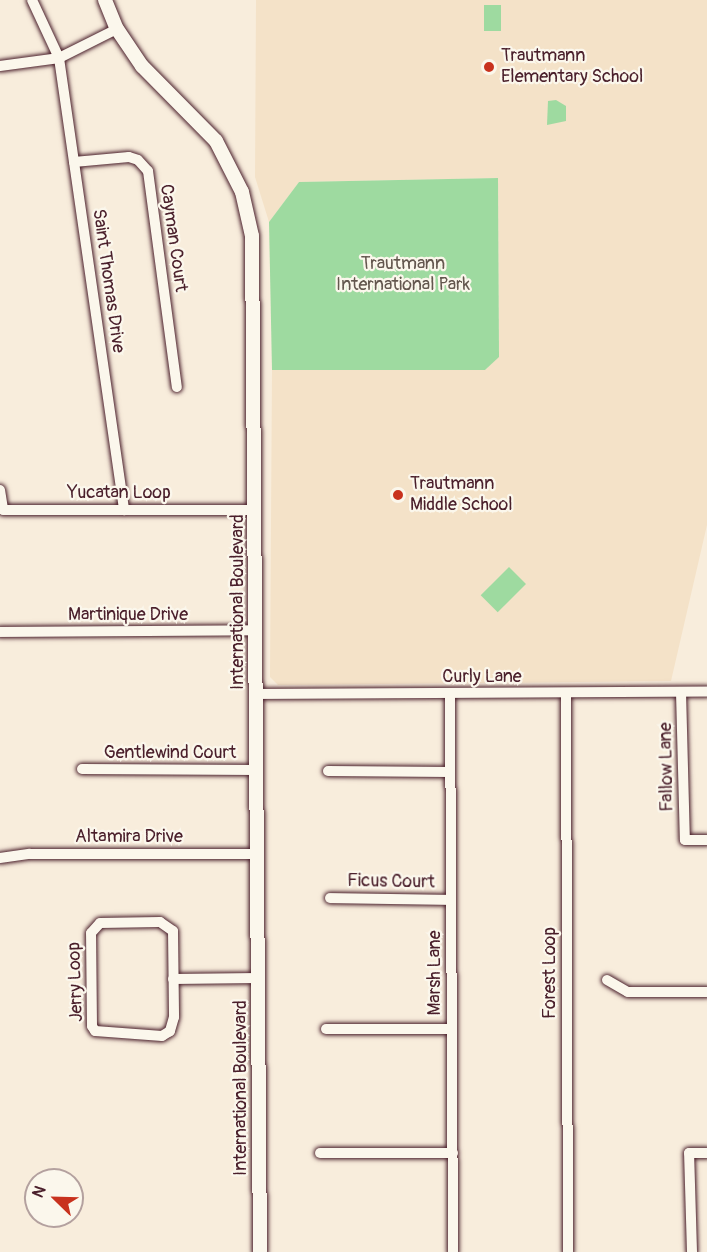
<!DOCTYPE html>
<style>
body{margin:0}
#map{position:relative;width:707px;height:1252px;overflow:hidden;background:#f8eddc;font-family:Pangolin,sans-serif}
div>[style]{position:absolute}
.built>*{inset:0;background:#f4e2c8}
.green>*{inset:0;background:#9edaa0;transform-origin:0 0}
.roads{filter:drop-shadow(0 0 2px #4a1f2b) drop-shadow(0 0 2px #4a1f2b)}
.minor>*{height:10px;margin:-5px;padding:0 5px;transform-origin:5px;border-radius:5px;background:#fbf7ec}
.secondary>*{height:14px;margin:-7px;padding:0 7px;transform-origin:7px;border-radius:7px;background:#fbf7ec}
.dots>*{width:16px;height:16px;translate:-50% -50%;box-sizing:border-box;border:3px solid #fbf7ec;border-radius:50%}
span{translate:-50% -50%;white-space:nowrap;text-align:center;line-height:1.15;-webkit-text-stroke:4.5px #fbf7ec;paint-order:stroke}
.poi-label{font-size:18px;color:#4a1f2b}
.left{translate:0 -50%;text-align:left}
.street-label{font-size:18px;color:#4a1f2b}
.park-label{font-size:18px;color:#63574e}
.north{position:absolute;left:24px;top:1168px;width:60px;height:60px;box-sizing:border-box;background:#fbf7ec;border:2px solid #b4a19f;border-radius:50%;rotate:293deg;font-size:16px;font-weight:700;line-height:24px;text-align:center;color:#4a1f2b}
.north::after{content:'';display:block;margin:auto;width:21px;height:27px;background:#c8321e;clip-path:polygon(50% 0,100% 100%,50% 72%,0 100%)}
</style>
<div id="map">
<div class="built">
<div style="clip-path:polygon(256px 0,707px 0,707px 525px,671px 681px,278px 685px,270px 677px,272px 370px,485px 370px,499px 356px,498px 178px,299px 182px,269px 222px,255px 177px)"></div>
</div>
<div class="green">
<div style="left:484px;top:5px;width:17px;height:26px"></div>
<div style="clip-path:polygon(556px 100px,566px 106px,566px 121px,547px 125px,548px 101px)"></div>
<div style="clip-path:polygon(498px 178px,499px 357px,485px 370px,272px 370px,269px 222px,299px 182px)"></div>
<div style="left:509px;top:567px;width:24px;height:40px;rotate:45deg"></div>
</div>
<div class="roads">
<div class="minor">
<div style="left:32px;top:0;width:64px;rotate:65deg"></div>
<div style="left:59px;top:58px;width:457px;rotate:81.8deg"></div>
<div style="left:0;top:66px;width:60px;rotate:-7.7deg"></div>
<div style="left:59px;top:58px;width:65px;rotate:-26.6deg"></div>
<div style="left:74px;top:162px;width:55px;rotate:-5.2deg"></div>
<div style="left:129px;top:157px;width:9px;rotate:18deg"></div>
<div style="left:138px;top:160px;width:15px;rotate:48deg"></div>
<div style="left:148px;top:171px;width:218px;rotate:82.4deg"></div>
<div style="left:0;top:490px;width:20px;rotate:81deg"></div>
<div style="left:3px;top:510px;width:253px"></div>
<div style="left:0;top:632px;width:256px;rotate:-0.4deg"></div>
<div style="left:681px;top:692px;width:148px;rotate:88.5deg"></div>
<div style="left:685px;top:840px;width:22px"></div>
<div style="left:566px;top:693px;width:559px;rotate:89.8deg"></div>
<div style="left:256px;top:694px;width:451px;rotate:-0.3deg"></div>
<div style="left:450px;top:694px;width:558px;rotate:89.69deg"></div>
<div style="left:82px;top:769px;width:175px;rotate:0.3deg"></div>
<div style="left:328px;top:771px;width:122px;rotate:0.5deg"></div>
<div style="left:0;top:858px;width:30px;rotate:-8deg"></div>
<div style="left:30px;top:854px;width:228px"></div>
<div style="left:330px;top:898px;width:121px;rotate:0.9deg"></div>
<div style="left:160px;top:922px;width:16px;rotate:35deg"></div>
<div style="left:173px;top:931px;width:86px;rotate:89.3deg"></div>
<div style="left:174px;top:1017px;width:15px;rotate:106deg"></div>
<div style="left:170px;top:1031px;width:9px;rotate:148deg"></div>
<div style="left:162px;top:1036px;width:67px;rotate:-175.7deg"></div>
<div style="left:95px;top:1031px;width:6px;rotate:-121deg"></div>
<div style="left:92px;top:1026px;width:93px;rotate:-90.6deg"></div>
<div style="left:91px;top:933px;width:13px;rotate:-48deg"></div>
<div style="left:100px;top:923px;width:60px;rotate:-1deg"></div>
<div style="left:173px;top:979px;width:85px;rotate:-0.7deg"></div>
<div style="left:607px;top:980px;width:24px;rotate:30deg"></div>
<div style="left:628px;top:992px;width:79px"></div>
<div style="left:326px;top:1029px;width:126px"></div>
<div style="left:320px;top:1153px;width:133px"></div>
<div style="left:692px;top:1252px;width:99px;rotate:-91.7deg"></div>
<div style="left:689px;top:1153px;width:18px"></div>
</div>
<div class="secondary">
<div style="left:105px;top:0;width:31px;rotate:68deg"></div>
<div style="left:117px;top:29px;width:45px;rotate:56deg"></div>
<div style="left:142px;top:66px;width:105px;rotate:45.4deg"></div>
<div style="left:216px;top:141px;width:57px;rotate:63deg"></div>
<div style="left:242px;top:192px;width:45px;rotate:77.2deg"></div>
<div style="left:252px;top:236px;width:1016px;rotate:89.55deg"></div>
</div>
</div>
<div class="dots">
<div style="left:489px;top:67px;background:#c8321e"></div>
<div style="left:398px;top:495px;background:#c8321e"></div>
</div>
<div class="poi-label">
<span class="left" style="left:501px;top:67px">Trautmann<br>Elementary School</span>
<span class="left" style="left:410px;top:495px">Trautmann<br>Middle School</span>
</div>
<div class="street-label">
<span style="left:173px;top:238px;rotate:82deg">Cayman Court</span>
<span style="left:108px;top:281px;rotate:82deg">Saint Thomas Drive</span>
<span style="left:119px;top:493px">Yucatan Loop</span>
<span style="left:238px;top:602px;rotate:-90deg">International Boulevard</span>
<span style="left:128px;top:615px">Martinique Drive</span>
<span style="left:482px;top:677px">Curly Lane</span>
<span style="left:170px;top:753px">Gentlewind Court</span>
<span style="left:667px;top:767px;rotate:-91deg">Fallow Lane</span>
<span style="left:129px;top:837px">Altamira Drive</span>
<span style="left:391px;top:882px;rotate:1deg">Ficus Court</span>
<span style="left:435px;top:973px;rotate:-90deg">Marsh Lane</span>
<span style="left:550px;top:973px;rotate:-90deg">Forest Loop</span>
<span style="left:76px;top:982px;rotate:-92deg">Jerry Loop</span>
<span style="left:241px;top:1088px;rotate:-90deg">International Boulevard</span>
</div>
<div class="park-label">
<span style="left:403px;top:275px">Trautmann<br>International Park</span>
</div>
<div class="north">N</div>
</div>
